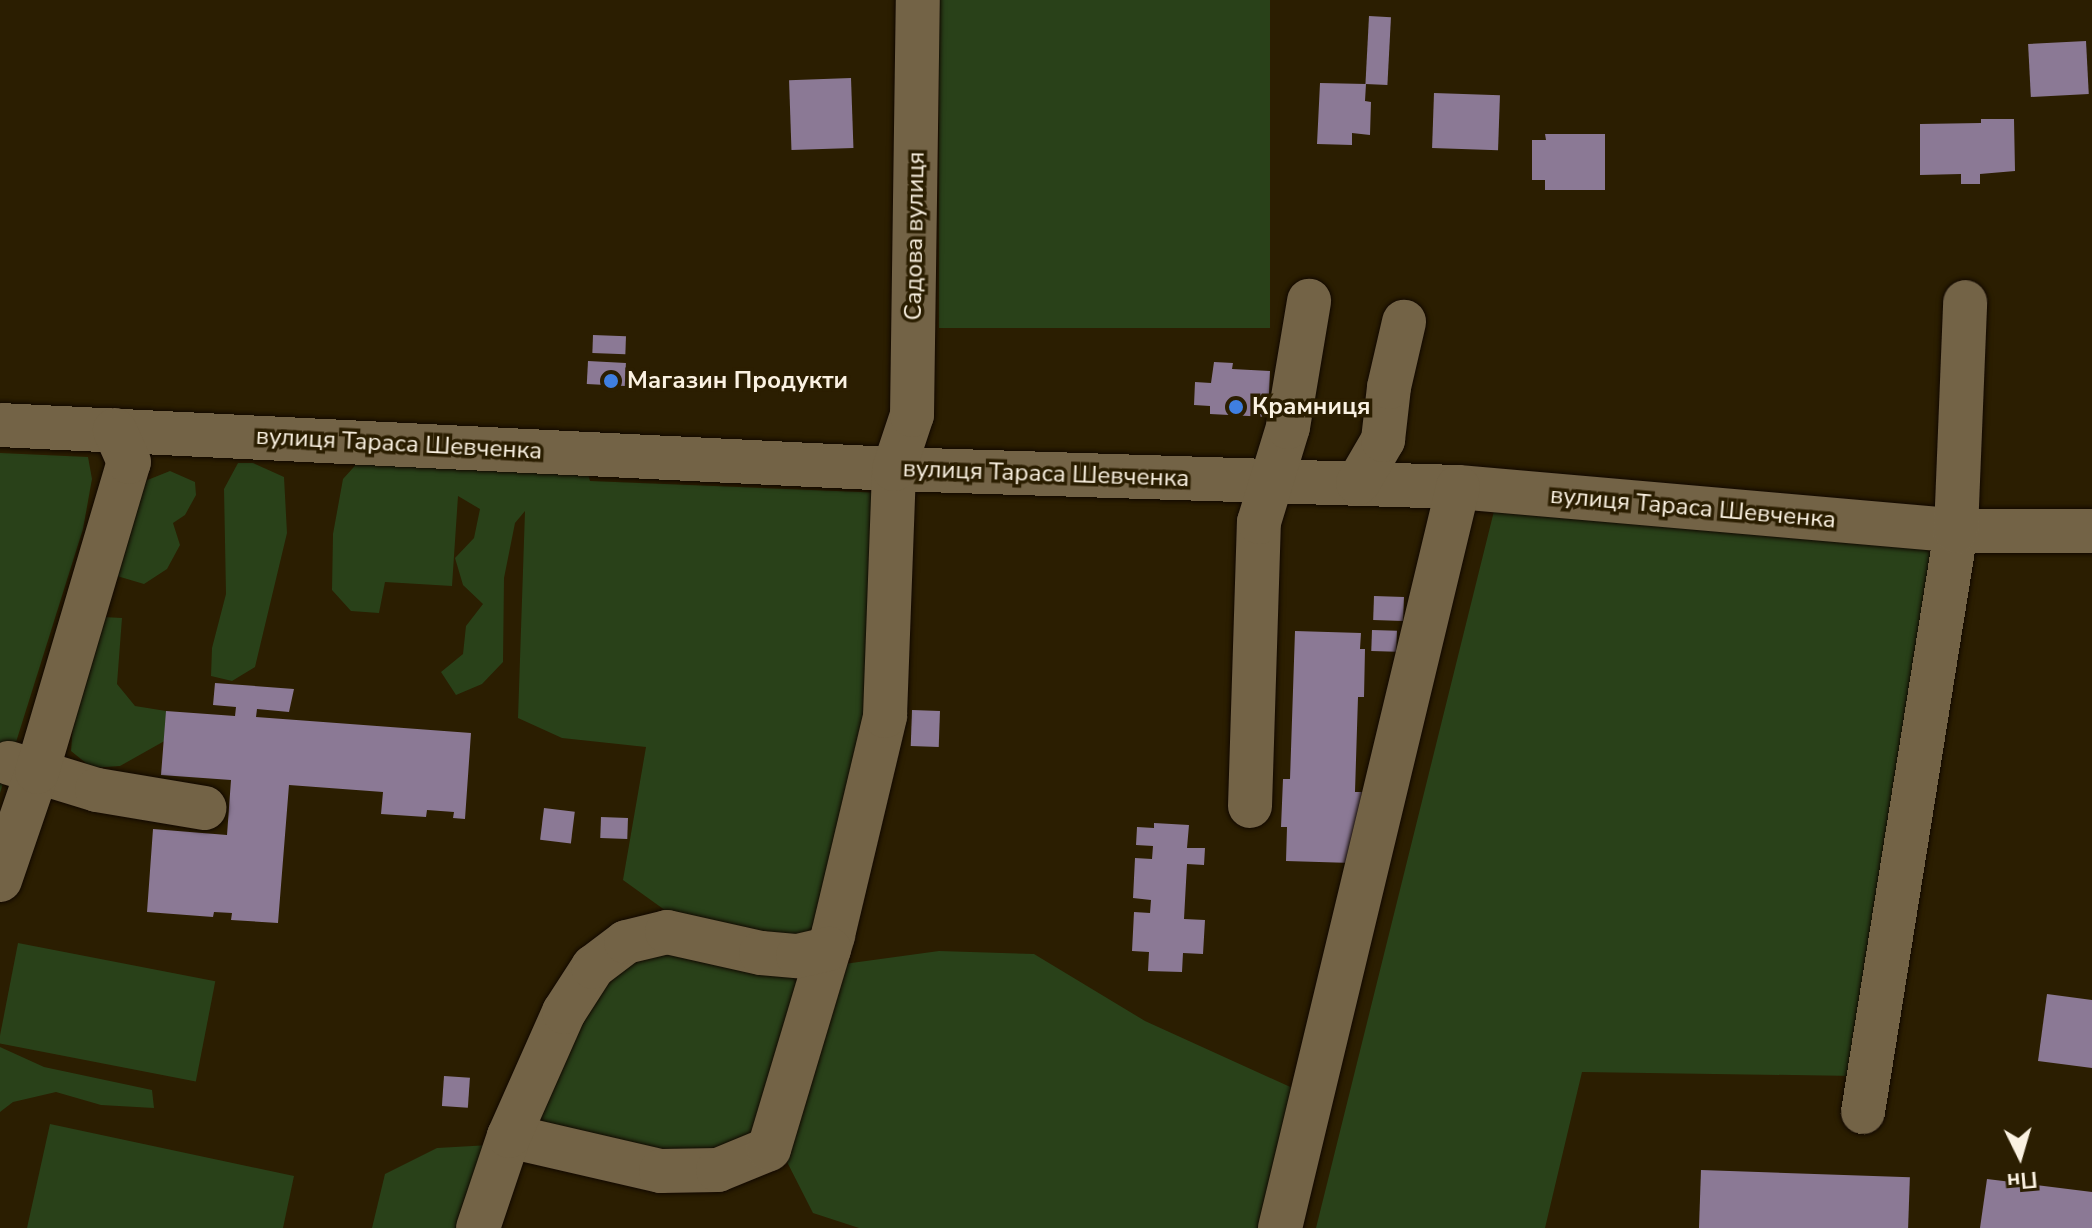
<!DOCTYPE html>
<meta charset="utf-8">
<style>
body{margin:0}
#map{position:relative;width:2092px;height:1228px;overflow:hidden;background:#2b1e01;font-family:"Nunito Sans",sans-serif}
div>[style]{position:absolute}
.green>*{inset:0;background:#294119;transform-origin:0 0}
.building>*{inset:0;background:#8b7995;transform-origin:0 0}
.roads{filter:drop-shadow(0 0 2px #110800) drop-shadow(0 0 2px #110800)}
.minor>*{height:44px;margin:-22px;padding:0 22px;transform-origin:22px;border-radius:22px;background:#736346}
.dots>*{width:22px;height:22px;translate:-50% -50%;box-sizing:border-box;border:4px solid #2b1e01;border-radius:50%}
span{translate:-50% -50%;white-space:nowrap;text-align:center;line-height:1.15;-webkit-text-stroke:7px #2b1e01;paint-order:stroke}
.street-label{font-size:24px;color:#fbf2e2}
.poi-label{font-size:24px;color:#fbf2e2;font-weight:700}
.left{translate:0 -50%;text-align:left}
.north{position:absolute;left:1980px;top:1116px;width:80px;height:80px;-webkit-text-stroke:6px #2b1e01;paint-order:stroke;rotate:175deg;font-size:22px;font-weight:700;line-height:32px;text-align:center;color:#fbf2e2}
.north::after{content:'';display:block;margin:auto;width:28px;height:36px;background:#fbf2e2;clip-path:polygon(50% 0,100% 100%,50% 72%,0 100%)}
</style>
<div id="map">
<div class="green">
<div style="left:939px;top:0;width:331px;height:328px"></div>
<div style="clip-path:polygon(0 453px,88px 457px,92px 479px,83px 529px,0 793px)"></div>
<div style="clip-path:polygon(362px 458px,587px 471px,590px 481px,885px 493px,877px 711px,820px 938px,680px 921px,623px 880px,646px 747px,562px 738px,518px 718px,525px 511px,515px 523px,504px 578px,503px 662px,482px 684px,456px 695px,441px 672px,463px 654px,466px 626px,483px 604px,463px 585px,455px 558px,474px 538px,480px 509px,458px 496px,452px 586px,385px 582px,379px 613px,351px 611px,332px 590px,333px 534px,343px 479px)"></div>
<div style="clip-path:polygon(238px 463px,253px 463px,284px 477px,287px 533px,255px 667px,232px 681px,211px 676px,212px 648px,226px 594px,224px 489px)"></div>
<div style="clip-path:polygon(170px 471px,195px 482px,196px 495px,185px 515px,173px 523px,180px 545px,167px 569px,144px 584px,117px 576px,145px 481px)"></div>
<div style="clip-path:polygon(1496px 503px,1964px 531px,1856px 1076px,1582px 1072px,1545px 1228px,1316px 1228px)"></div>
<div style="clip-path:polygon(103px 617px,122px 618px,117px 684px,135px 706px,166px 711px,168px 739px,120px 766px,92px 768px,71px 751px,73px 724px)"></div>
<div style="left:18px;top:943px;width:201px;height:102px;rotate:11deg"></div>
<div style="clip-path:polygon(664px 944px,812px 972px,754px 1159px,705px 1160px,529px 1131px,611px 966px)"></div>
<div style="clip-path:polygon(939px 951px,1034px 954px,1145px 1021px,1319px 1100px,1288px 1228px,859px 1228px,813px 1213px,785px 1158px,844px 964px)"></div>
<div style="clip-path:polygon(0 1047px,44px 1067px,152px 1090px,154px 1108px,101px 1105px,56px 1092px,13px 1102px,0 1112px)"></div>
<div style="clip-path:polygon(50px 1124px,294px 1176px,283px 1228px,27px 1228px)"></div>
<div style="clip-path:polygon(490px 1145px,461px 1228px,372px 1228px,385px 1174px,437px 1148px)"></div>
</div>
<div class="building">
<div style="left:1369px;top:16px;width:22px;height:68px;rotate:3deg"></div>
<div style="left:2086px;top:41px;width:53px;height:58px;rotate:87deg"></div>
<div style="left:851px;top:78px;width:70px;height:62px;rotate:88deg"></div>
<div style="clip-path:polygon(1320px 83px,1366px 84px,1365px 101px,1371px 102px,1370px 135px,1352px 133px,1352px 145px,1317px 144px)"></div>
<div style="left:1434px;top:93px;width:66px;height:55px;rotate:2deg"></div>
<div style="clip-path:polygon(1981px 119px,2014px 119px,2015px 171px,1980px 174px,1980px 184px,1961px 184px,1961px 174px,1920px 175px,1920px 124px,1981px 123px)"></div>
<div style="clip-path:polygon(1545px 134px,1605px 134px,1605px 190px,1545px 190px,1545px 180px,1532px 180px,1532px 140px,1546px 140px)"></div>
<div style="left:593px;top:335px;width:33px;height:18px;rotate:2deg"></div>
<div style="left:588px;top:361px;width:38px;height:23px;rotate:3deg"></div>
<div style="clip-path:polygon(1214px 362px,1233px 363px,1232px 369px,1270px 371px,1268px 417px,1210px 414px,1210px 406px,1194px 405px,1195px 382px,1211px 383px)"></div>
<div style="left:1374px;top:596px;width:30px;height:24px;rotate:2deg"></div>
<div style="left:1372px;top:630px;width:25px;height:21px;rotate:2deg"></div>
<div style="clip-path:polygon(1295px 631px,1361px 633px,1360px 649px,1365px 649px,1364px 697px,1358px 697px,1355px 792px,1362px 792px,1352px 863px,1286px 861px,1287px 827px,1281px 827px,1283px 779px,1290px 779px)"></div>
<div style="clip-path:polygon(215px 683px,294px 689px,289px 712px,257px 709px,256px 717px,471px 733px,465px 819px,453px 818px,454px 812px,427px 810px,426px 817px,381px 814px,383px 792px,289px 785px,278px 923px,231px 920px,232px 913px,214px 912px,213px 917px,147px 912px,153px 829px,227px 835px,231px 780px,161px 775px,166px 711px,235px 716px,236px 707px,213px 705px)"></div>
<div style="left:912px;top:710px;width:28px;height:36px;rotate:2deg"></div>
<div style="left:544px;top:808px;width:31px;height:32px;rotate:7deg"></div>
<div style="left:601px;top:817px;width:27px;height:21px;rotate:2deg"></div>
<div style="clip-path:polygon(1154px 823px,1189px 825px,1187px 848px,1205px 848px,1204px 865px,1187px 864px,1184px 919px,1205px 920px,1203px 954px,1183px 953px,1182px 972px,1148px 971px,1149px 952px,1132px 951px,1134px 912px,1150px 913px,1151px 900px,1133px 898px,1135px 858px,1152px 859px,1153px 846px,1136px 845px,1137px 827px,1154px 828px)"></div>
<div style="clip-path:polygon(2047px 994px,2092px 1000px,2092px 1068px,2038px 1061px)"></div>
<div style="left:444px;top:1076px;width:26px;height:30px;rotate:4deg"></div>
<div style="left:1701px;top:1170px;width:209px;height:58px;rotate:2deg"></div>
<div style="clip-path:polygon(1987px 1179px,2092px 1192px,2092px 1228px,1980px 1228px)"></div>
</div>
<div class="roads">
<div class="minor">
<div style="left:0;top:425px;width:895px;rotate:2.82deg"></div>
<div style="left:894px;top:469px;width:564px;rotate:1.83deg"></div>
<div style="left:1458px;top:487px;width:500px;rotate:5deg"></div>
<div style="left:1956px;top:531px;width:136px"></div>
<div style="left:1358px;top:483px;width:50px;rotate:-59.8deg"></div>
<div style="left:1383px;top:440px;width:53px;rotate:-83.5deg"></div>
<div style="left:1389px;top:387px;width:67px;rotate:-77deg"></div>
<div style="left:9px;top:763px;width:92px;rotate:17.1deg"></div>
<div style="left:97px;top:790px;width:109px;rotate:9.5deg"></div>
<div style="left:1250px;top:806px;width:284px;rotate:-88.2deg"></div>
<div style="left:1259px;top:522px;width:99px;rotate:-73deg"></div>
<div style="left:1288px;top:427px;width:128px;rotate:-80.5deg"></div>
<div style="left:0;top:880px;width:114px;rotate:-71.1deg"></div>
<div style="left:37px;top:772px;width:323px;rotate:-73.5deg"></div>
<div style="left:129px;top:462px;width:35px;rotate:-114deg"></div>
<div style="left:1863px;top:1112px;width:588px;rotate:-80.91deg"></div>
<div style="left:1956px;top:531px;width:229px;rotate:-87.7deg"></div>
<div style="left:509px;top:1136px;width:156px;rotate:13deg"></div>
<div style="left:661px;top:1171px;width:57px;rotate:-1deg"></div>
<div style="left:718px;top:1170px;width:55px;rotate:-22.4deg"></div>
<div style="left:769px;top:1149px;width:223px;rotate:-73.3deg"></div>
<div style="left:833px;top:935px;width:225px;rotate:-76.6deg"></div>
<div style="left:885px;top:716px;width:247px;rotate:-87.9deg"></div>
<div style="left:894px;top:469px;width:57px;rotate:-71.6deg"></div>
<div style="left:912px;top:415px;width:415px;rotate:-89.2deg"></div>
<div style="left:478px;top:1228px;width:97px;rotate:-71.4deg"></div>
<div style="left:509px;top:1136px;width:136px;rotate:-66.1deg"></div>
<div style="left:564px;top:1012px;width:54px;rotate:-57.2deg"></div>
<div style="left:593px;top:967px;width:41px;rotate:-37.1deg"></div>
<div style="left:626px;top:942px;width:42px;rotate:-13.7deg"></div>
<div style="left:667px;top:932px;width:96px;rotate:12.6deg"></div>
<div style="left:761px;top:953px;width:37px;rotate:5deg"></div>
<div style="left:798px;top:956px;width:32px;rotate:-13deg"></div>
<div style="left:1280px;top:1228px;width:762px;rotate:-76.49deg"></div>
</div>
</div>
<div class="dots">
<div style="left:611px;top:381px;background:#3f7fe0"></div>
<div style="left:1236px;top:407px;background:#3f7fe0"></div>
</div>
<div class="street-label">
<span style="left:915px;top:236px;rotate:-89deg">Садова вулиця</span>
<span style="left:399px;top:444px;rotate:3deg">вулиця Тараса Шевченка</span>
<span style="left:1046px;top:474px;rotate:2deg">вулиця Тараса Шевченка</span>
<span style="left:1693px;top:508px;rotate:5deg">вулиця Тараса Шевченка</span>
</div>
<div class="poi-label">
<span class="left" style="left:627px;top:381px">Магазин Продукти</span>
<span class="left" style="left:1252px;top:407px">Крамниця</span>
</div>
<div class="north">Пн</div>
</div>
